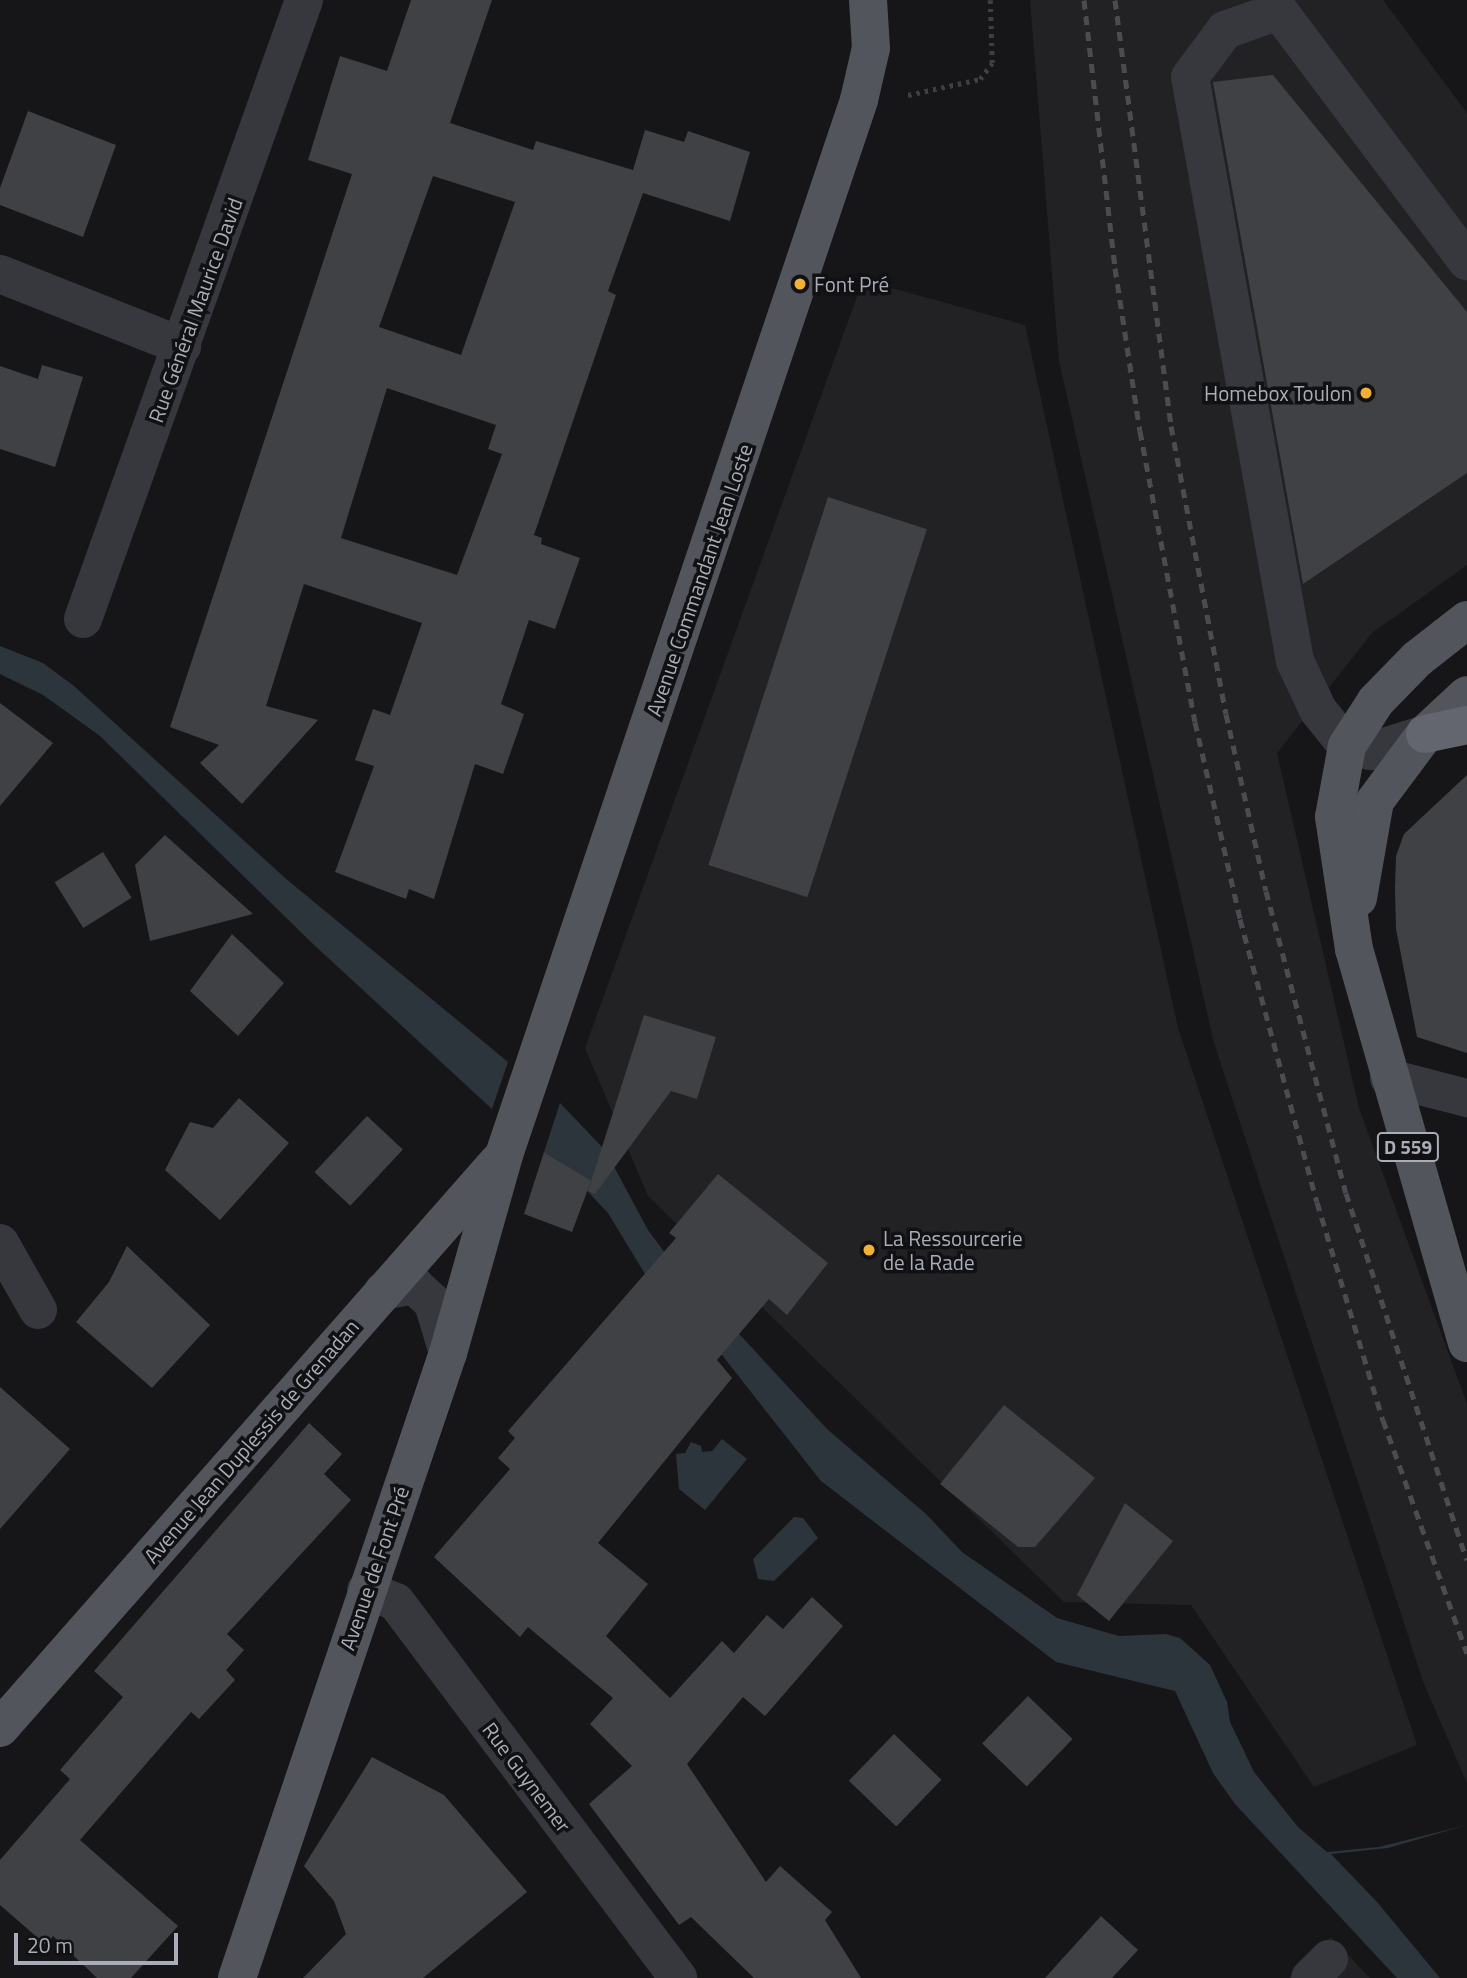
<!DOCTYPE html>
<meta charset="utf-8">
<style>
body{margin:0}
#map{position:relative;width:1467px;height:1978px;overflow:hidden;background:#161618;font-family:"Titillium Web",sans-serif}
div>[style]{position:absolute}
.built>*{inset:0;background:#222225}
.water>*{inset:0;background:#2c353c}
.building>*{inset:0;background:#404145;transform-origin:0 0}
.path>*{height:4.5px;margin-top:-2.25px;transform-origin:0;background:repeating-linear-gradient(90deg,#3d3f44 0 3.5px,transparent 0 8.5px)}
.minor>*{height:38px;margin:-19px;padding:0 19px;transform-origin:19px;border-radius:19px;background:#37383d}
.major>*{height:38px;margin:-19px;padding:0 19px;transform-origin:19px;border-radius:19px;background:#53555c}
.highway>*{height:38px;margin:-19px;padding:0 19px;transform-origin:19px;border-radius:19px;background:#63666e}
.rail>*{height:5px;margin-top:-2.5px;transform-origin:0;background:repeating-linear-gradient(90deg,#4a4c52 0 9px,transparent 0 16px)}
.dots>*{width:19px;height:19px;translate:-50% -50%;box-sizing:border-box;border:4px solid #111113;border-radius:50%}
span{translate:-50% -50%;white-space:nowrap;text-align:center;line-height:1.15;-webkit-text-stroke:7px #111113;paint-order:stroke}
.shield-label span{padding:2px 5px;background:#111113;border:2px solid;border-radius:5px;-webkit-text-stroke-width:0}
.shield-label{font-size:19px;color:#a8adb8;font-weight:700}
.poi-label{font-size:21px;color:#a8adb8}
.left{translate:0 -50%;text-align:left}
.right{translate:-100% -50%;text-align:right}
.street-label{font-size:21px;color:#a8adb8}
.scale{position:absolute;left:14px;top:1933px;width:164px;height:32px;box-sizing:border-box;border:4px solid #a8adb8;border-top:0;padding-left:9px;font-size:21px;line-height:24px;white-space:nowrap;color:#a8adb8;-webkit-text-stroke:5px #111113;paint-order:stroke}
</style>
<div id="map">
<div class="built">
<div style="clip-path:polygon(1030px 0,1383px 0,1467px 113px,1467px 565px,1372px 633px,1277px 753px,1359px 1108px,1467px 1404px,1467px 1783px,1424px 1684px,1214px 1043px,1059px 361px)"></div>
<div style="clip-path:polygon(863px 280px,1025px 325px,1178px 1028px,1417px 1745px,1314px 1787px,1191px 1605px,1064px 1602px,648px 1196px,585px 1048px)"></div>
<div style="clip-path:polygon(1331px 1937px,1370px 1978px,1289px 1978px)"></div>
</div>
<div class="water">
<div style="clip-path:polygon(0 646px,43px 663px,74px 686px,285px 878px,508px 1062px,492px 1109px,312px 943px,100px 736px,43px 695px,0 674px)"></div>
<div style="clip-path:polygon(560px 1103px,605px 1150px,648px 1230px,668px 1257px,827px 1429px,926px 1514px,962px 1552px,1057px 1618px,1119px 1636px,1166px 1634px,1180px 1638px,1210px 1665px,1227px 1702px,1230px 1722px,1254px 1772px,1298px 1827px,1327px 1852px,1379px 1847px,1467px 1825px,1388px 1848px,1331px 1854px,1377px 1902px,1440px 1978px,1397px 1978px,1235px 1804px,1213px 1773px,1175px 1691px,1056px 1662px,821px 1481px,722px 1355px,645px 1274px,608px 1213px,559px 1161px,544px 1152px)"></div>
<div style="clip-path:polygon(722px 1439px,747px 1459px,705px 1510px,679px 1489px,676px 1454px,685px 1453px,691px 1442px,701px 1446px,702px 1452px,712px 1451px)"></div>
<div style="clip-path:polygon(794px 1517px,803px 1518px,818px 1538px,774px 1581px,758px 1579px,753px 1559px)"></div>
</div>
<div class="building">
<div style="clip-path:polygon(evenodd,411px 0,492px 0,450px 123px,533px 150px,536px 141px,633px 170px,645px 130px,684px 142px,688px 131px,750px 152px,730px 221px,643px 193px,608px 291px,616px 295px,534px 535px,542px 538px,541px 544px,580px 558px,555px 629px,529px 620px,501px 704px,524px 714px,503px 774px,475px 764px,434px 899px,409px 889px,406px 899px,335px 872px,374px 766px,355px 760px,373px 709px,390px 715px,422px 623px,304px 584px,266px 706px,318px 720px,242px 804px,200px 763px,219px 745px,170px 727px,352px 174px,308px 160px,340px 56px,387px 71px,411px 0,433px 176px,515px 202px,461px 355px,379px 327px,433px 176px,411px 0,387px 388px,496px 425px,488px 449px,502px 454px,457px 575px,341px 538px,387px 388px)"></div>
<div style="clip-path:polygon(1273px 75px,1467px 312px,1467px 473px,1303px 584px,1213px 82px)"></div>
<div style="clip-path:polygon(28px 111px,116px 145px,83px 237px,0 205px,0 188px)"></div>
<div style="clip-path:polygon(42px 365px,83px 377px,55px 467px,0 449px,0 366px,38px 379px)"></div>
<div style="left:828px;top:497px;width:104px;height:387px;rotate:18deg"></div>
<div style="clip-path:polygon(0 703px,53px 743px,0 806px)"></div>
<div style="clip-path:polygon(1467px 775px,1467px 1053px,1417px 1037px,1396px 929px,1395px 889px,1396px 856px,1404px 834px)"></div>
<div style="clip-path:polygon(165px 835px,253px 914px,150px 941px,135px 865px)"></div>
<div style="left:103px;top:852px;width:54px;height:57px;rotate:58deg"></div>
<div style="clip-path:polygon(232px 934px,284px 983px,238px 1036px,190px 991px)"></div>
<div style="clip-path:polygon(644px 1015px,716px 1037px,697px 1099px,671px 1091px,595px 1194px,588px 1191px)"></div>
<div style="clip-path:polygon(239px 1098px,289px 1143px,220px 1220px,165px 1170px,190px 1122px,213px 1128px)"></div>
<div style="left:367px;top:1116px;width:49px;height:77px;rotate:43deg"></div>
<div style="clip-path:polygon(544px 1152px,591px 1181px,572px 1232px,524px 1214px)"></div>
<div style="clip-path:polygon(718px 1174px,828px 1263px,787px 1315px,769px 1299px,717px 1360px,732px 1378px,598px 1543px,648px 1584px,606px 1636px,670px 1698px,722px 1641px,734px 1653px,767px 1615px,783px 1629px,812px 1597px,843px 1626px,765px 1716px,743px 1697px,687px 1764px,766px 1882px,780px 1866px,832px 1912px,825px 1920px,861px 1978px,754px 1978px,691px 1917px,679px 1925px,589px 1804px,632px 1766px,590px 1724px,613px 1698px,528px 1627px,520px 1637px,434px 1557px,510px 1469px,498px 1458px,515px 1438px,508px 1431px,676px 1238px,669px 1233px)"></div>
<div style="clip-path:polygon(127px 1246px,210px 1325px,152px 1388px,76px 1322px,109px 1282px)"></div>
<div style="clip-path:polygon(0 1387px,70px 1449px,0 1529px)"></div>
<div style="clip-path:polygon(1004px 1405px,1095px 1478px,1035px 1547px,1018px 1547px,940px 1484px)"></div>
<div style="clip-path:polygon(309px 1423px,342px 1454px,324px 1474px,351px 1500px,227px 1634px,244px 1650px,226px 1670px,235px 1680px,199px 1719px,191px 1712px,80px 1840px,178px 1926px,131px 1978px,97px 1978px,53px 1936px,46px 1945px,0 1905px,0 1860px,70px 1779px,60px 1770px,123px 1697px,94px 1671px)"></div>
<div style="clip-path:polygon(1125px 1503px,1173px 1541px,1109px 1621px,1077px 1595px)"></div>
<div style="left:1028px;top:1696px;width:62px;height:66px;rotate:44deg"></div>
<div style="left:894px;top:1734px;width:66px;height:65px;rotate:44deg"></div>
<div style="clip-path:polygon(372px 1757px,444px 1795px,527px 1892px,423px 1978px,303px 1978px,346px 1934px,334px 1901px,304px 1866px)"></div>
<div style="clip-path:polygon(1101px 1916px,1138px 1950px,1112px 1978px,1045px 1978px)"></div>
</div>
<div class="path">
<div style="left:908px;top:95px;width:74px;rotate:-12.5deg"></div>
<div style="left:980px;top:79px;width:20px;rotate:-53deg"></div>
<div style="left:992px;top:63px;width:63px;rotate:-91.8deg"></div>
</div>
<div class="minor">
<div style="left:0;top:274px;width:196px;rotate:21.6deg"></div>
<div style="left:83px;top:619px;width:657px;rotate:-70.35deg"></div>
<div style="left:1425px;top:734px;width:57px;rotate:162.5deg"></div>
<div style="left:1371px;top:751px;width:25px;rotate:-168deg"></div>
<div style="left:1347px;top:746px;width:46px;rotate:-128.9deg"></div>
<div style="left:1318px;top:710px;width:54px;rotate:-115.1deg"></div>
<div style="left:1295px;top:661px;width:593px;rotate:-100.19deg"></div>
<div style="left:1190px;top:77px;width:59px;rotate:-53.3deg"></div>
<div style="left:1225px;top:30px;width:57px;rotate:-19.4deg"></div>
<div style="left:1279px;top:11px;width:313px;rotate:53.1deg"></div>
<div style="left:1389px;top:1078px;width:81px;rotate:14.4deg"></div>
<div style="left:0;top:1243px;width:77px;rotate:60.4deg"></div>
<div style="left:383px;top:1291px;width:32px;rotate:-11deg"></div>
<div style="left:414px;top:1285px;width:26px;rotate:43deg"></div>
<div style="left:433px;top:1303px;width:52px;rotate:73.3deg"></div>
<div style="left:366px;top:1590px;width:32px;rotate:22deg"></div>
<div style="left:396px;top:1602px;width:470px;rotate:53.1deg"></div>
<div style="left:1310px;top:1978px;width:27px;rotate:-45deg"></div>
</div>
<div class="major">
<div style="left:1467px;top:620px;width:63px;rotate:142deg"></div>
<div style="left:1417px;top:659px;width:59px;rotate:134.3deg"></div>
<div style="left:1376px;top:701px;width:54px;rotate:122.8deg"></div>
<div style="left:1347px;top:746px;width:72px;rotate:100.4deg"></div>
<div style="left:1334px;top:817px;width:134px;rotate:81.4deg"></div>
<div style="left:1354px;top:949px;width:410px;rotate:74deg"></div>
<div style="left:1358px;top:898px;width:98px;rotate:-80.1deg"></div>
<div style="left:1375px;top:801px;width:84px;rotate:-53.3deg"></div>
<div style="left:1425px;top:734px;width:57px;rotate:-42.9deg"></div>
<div style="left:0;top:1728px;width:754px;rotate:-48.66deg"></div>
<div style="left:237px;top:1978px;width:660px;rotate:-71.35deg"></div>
<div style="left:448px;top:1353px;width:206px;rotate:-74.2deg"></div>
<div style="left:504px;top:1155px;width:1113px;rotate:-71.4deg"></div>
<div style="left:859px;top:100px;width:53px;rotate:-77deg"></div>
<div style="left:871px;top:48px;width:48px;rotate:-93.6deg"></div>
</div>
<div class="highway">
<div style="left:1425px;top:734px;width:43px;rotate:-12.1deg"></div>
</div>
<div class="rail">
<div style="left:1084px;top:0;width:270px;rotate:83.4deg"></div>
<div style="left:1115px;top:268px;width:165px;rotate:81.3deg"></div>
<div style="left:1140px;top:431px;width:296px;rotate:79.3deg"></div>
<div style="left:1195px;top:722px;width:202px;rotate:77.1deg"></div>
<div style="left:1240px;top:919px;width:293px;rotate:74.8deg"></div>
<div style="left:1317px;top:1202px;width:228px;rotate:73.2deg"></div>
<div style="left:1383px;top:1420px;width:248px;rotate:70.2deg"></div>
<div style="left:1115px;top:0;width:430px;rotate:82.5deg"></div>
<div style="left:1171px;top:426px;width:293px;rotate:79.2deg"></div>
<div style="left:1226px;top:714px;width:181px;rotate:77.3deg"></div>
<div style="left:1266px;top:891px;width:312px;rotate:75.2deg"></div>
<div style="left:1346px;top:1193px;width:386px;rotate:71.8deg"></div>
</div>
<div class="dots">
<div style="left:800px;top:284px;background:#f2b134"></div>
<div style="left:1366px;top:393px;background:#f2b134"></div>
<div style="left:869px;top:1250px;background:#f2b134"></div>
</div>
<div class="shield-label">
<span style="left:1408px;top:1147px">D 559</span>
</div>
<div class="poi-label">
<span class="left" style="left:814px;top:284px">Font Pré</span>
<span class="right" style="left:1352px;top:393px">Homebox Toulon</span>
<span class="left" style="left:883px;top:1250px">La Ressourcerie<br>de la Rade</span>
</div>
<div class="street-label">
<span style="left:195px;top:310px;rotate:-70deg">Rue Général Maurice David</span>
<span style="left:699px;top:580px;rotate:-71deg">Avenue Commandant Jean Loste</span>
<span style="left:251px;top:1441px;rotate:-49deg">Avenue Jean Duplessis de Grenadan</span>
<span style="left:374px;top:1568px;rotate:-71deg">Avenue de Font Pré</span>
<span style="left:527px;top:1777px;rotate:53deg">Rue Guynemer</span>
</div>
<div class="scale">20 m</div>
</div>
